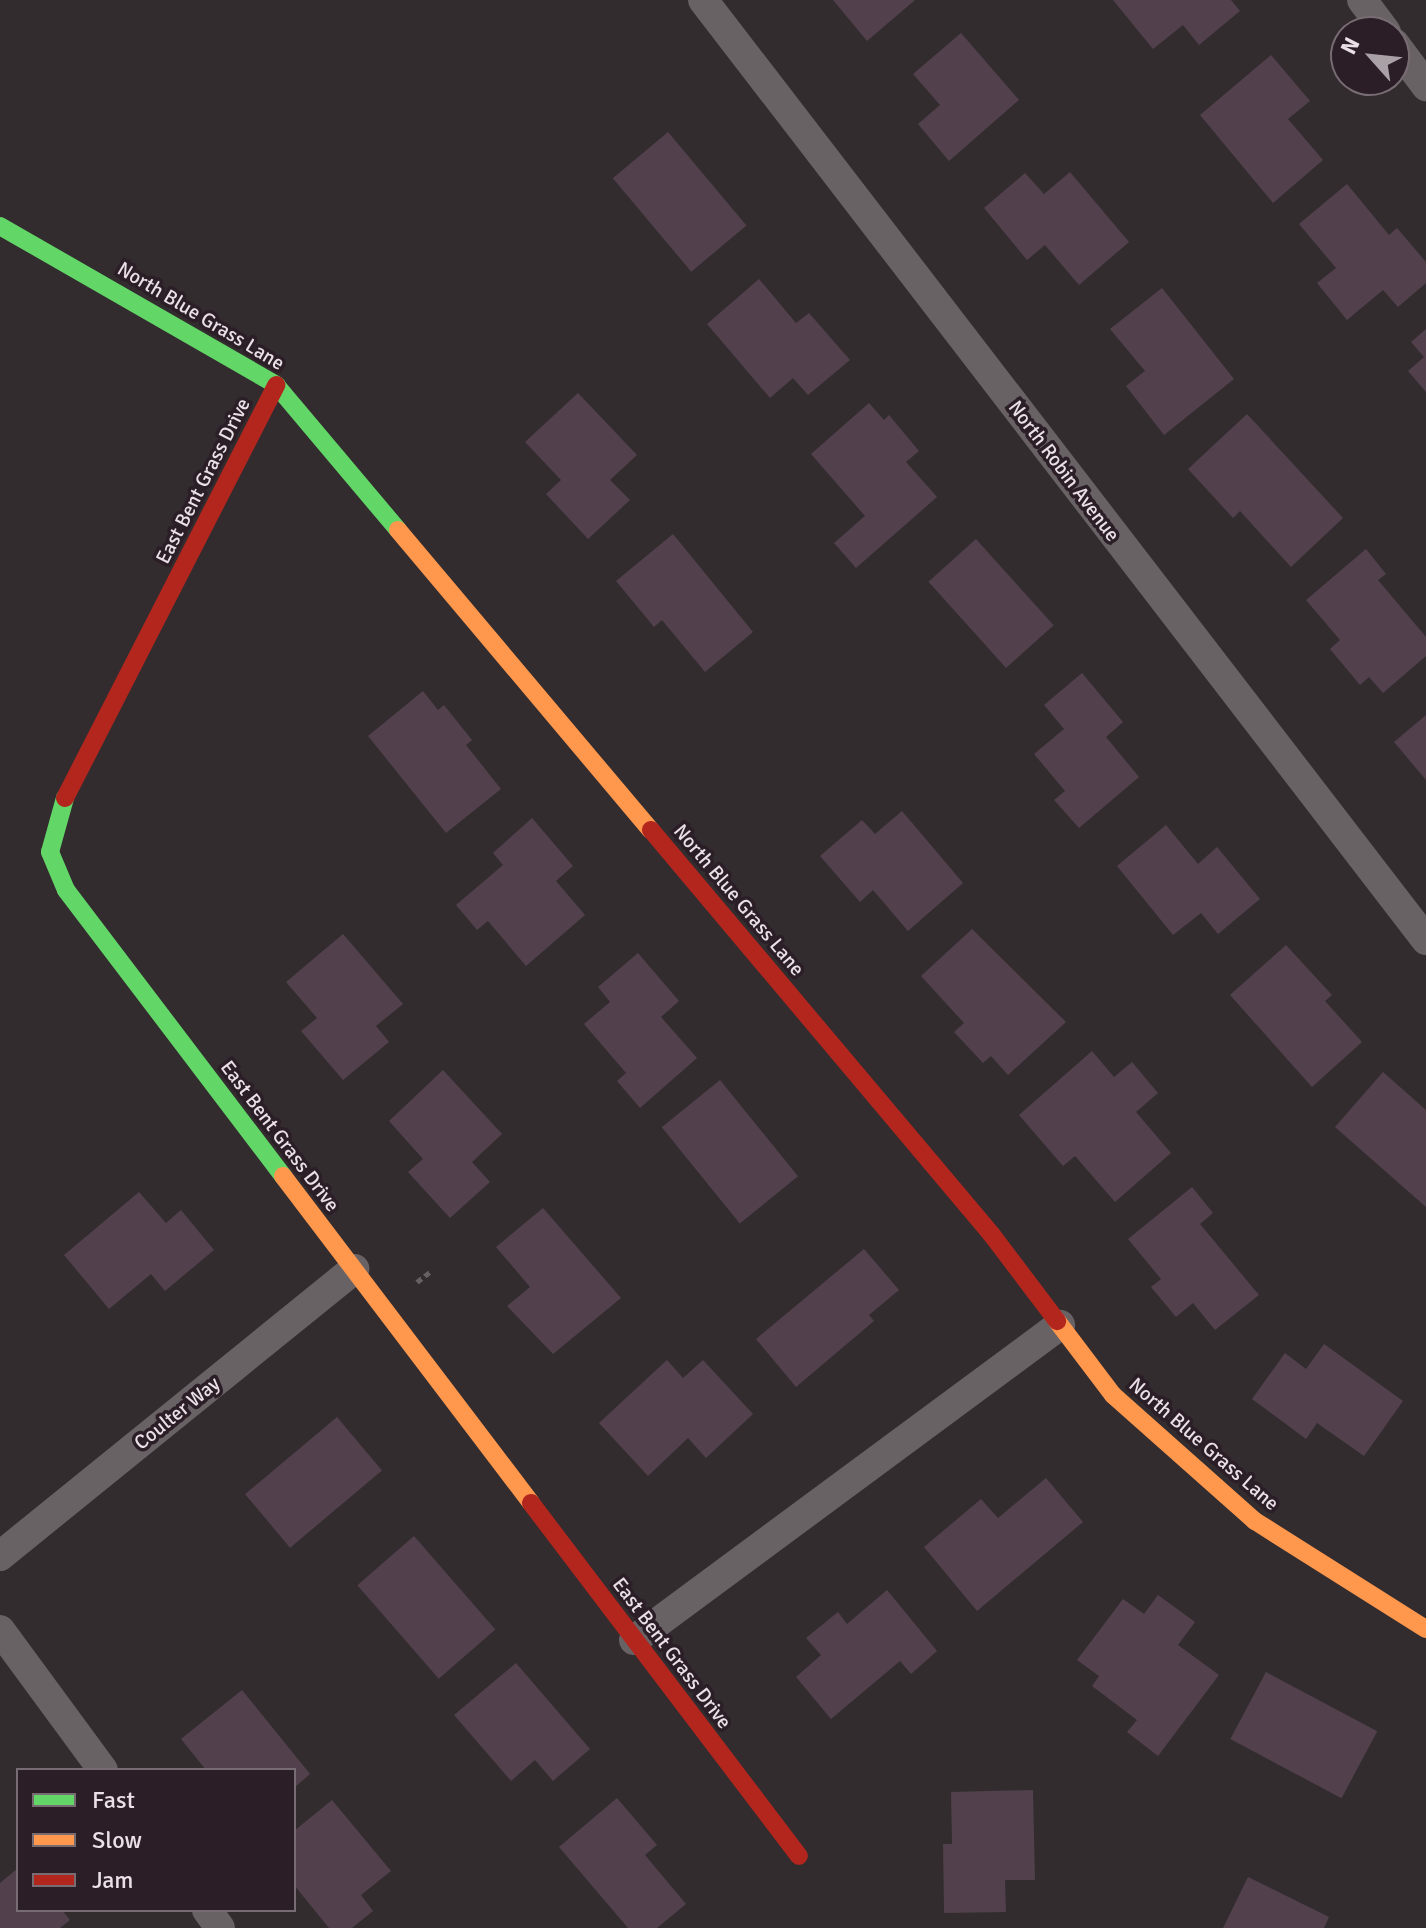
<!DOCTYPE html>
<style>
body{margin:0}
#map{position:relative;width:1426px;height:1928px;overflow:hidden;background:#322c2f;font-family:Signika,sans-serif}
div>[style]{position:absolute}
.building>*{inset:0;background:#52414c;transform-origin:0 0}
.path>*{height:5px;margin-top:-2.5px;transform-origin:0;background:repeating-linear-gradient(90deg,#666063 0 6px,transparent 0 10px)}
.street>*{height:30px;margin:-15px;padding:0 15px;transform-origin:15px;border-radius:15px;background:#686265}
.fast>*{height:18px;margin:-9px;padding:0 9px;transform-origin:9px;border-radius:9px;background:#63d668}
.slow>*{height:18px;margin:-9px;padding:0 9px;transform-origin:9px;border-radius:9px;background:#ff974d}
.jam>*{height:18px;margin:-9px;padding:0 9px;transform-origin:9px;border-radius:9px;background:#b3261e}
span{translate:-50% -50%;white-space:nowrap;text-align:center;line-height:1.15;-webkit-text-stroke:7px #2c1e26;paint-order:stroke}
.street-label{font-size:20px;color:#eae0e6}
.legend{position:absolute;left:16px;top:1768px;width:280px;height:144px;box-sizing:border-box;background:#2c1e26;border:2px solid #786c73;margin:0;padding:10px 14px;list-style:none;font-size:24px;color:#eae0e6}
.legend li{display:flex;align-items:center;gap:16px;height:40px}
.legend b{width:40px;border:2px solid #786c73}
.north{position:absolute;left:1330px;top:16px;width:80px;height:80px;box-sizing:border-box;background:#2c1e26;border:2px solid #786c73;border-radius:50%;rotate:297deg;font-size:22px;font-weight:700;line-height:32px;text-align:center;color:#eae0e6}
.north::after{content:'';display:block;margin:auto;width:28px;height:36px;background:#aaa1a6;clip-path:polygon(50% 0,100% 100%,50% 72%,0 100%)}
</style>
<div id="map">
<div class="building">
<div style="clip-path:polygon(833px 0,915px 0,867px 41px)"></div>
<div style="clip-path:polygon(1113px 0,1231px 0,1240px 11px,1199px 45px,1183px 25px,1153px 49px)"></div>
<div style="clip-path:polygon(961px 33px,1019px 100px,949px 161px,918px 124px,940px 105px,913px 74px)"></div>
<div style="clip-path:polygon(1271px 55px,1310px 101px,1288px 119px,1323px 160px,1273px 203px,1200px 115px)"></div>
<div style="left:668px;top:132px;width:122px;height:72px;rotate:50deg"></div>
<div style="clip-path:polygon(1070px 172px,1129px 242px,1079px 285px,1045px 245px,1027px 260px,984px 208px,1025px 173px,1044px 194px)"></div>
<div style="clip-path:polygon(1347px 184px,1389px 235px,1397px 228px,1426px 262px,1426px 283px,1398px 307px,1383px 290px,1347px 320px,1317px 283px,1336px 268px,1299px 224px)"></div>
<div style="clip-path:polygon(759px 279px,796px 323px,809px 313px,850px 360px,808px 395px,793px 378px,770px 398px,707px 324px)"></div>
<div style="clip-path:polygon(1162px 288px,1234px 379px,1164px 435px,1126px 386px,1145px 371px,1110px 329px)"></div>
<div style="clip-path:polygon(1426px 329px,1426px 392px,1408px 371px,1424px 357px,1411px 342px)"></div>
<div style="clip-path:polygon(578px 393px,637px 455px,610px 480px,630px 500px,588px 539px,546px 494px,561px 480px,525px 442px)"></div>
<div style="clip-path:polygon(869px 403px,884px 420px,889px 415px,919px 451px,906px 462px,937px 497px,856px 568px,834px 543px,865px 516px,811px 454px)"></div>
<div style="clip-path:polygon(1247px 414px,1343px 518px,1291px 567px,1240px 511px,1233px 518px,1188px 469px)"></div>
<div style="clip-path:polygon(673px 534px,753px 632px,705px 672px,662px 620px,654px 627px,616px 581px)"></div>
<div style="left:976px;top:539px;width:116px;height:64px;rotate:48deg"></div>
<div style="clip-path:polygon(1366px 549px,1386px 574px,1378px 580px,1426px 637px,1426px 656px,1383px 693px,1369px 677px,1360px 685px,1330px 649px,1340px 640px,1306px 600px)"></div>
<div style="clip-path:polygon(1082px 673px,1123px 722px,1106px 737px,1139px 777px,1079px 828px,1054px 800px,1065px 791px,1034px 754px,1064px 729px,1044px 705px)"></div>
<div style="clip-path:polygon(423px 691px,438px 710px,444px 705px,472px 740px,466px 745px,501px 789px,446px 833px,368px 736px)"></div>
<div style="clip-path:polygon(1426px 715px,1426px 780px,1394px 742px)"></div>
<div style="clip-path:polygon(902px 811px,963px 883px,908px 931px,873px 890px,860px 902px,820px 856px,862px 820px,875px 834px)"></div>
<div style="clip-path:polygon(532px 818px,573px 866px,556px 881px,585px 915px,526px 966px,488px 921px,477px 930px,456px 905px,503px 865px,493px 853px)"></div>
<div style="clip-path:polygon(1166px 825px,1198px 864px,1217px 847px,1260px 899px,1218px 934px,1201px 913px,1173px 935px,1117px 866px)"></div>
<div style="clip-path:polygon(972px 929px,1066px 1022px,1008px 1075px,991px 1056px,983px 1063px,954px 1032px,964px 1023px,921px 976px)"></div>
<div style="clip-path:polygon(343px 934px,403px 1004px,376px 1026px,389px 1042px,343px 1080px,301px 1031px,317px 1018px,286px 982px)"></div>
<div style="clip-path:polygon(1286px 945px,1332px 995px,1325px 1001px,1362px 1042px,1312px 1087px,1230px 995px)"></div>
<div style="clip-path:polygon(638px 953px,679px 1001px,661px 1017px,697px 1058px,640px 1108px,617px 1081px,626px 1073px,584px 1024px,610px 1002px,598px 987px)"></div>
<div style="clip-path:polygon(1092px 1051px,1114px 1077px,1132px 1062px,1158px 1093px,1136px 1112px,1171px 1153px,1115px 1202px,1075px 1156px,1063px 1166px,1019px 1115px)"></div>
<div style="clip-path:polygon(443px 1070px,502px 1134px,472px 1162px,490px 1182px,450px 1218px,408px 1172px,423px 1159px,389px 1121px)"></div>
<div style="clip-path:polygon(1383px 1072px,1426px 1110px,1426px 1207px,1335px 1127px)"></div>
<div style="left:720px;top:1080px;width:124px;height:75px;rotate:51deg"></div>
<div style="clip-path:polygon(1192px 1187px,1213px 1213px,1200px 1224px,1259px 1295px,1215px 1330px,1193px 1303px,1176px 1317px,1151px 1287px,1161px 1279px,1128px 1239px)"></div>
<div style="clip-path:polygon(139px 1192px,166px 1223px,181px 1210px,214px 1250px,165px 1291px,151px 1274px,109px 1309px,64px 1255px)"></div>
<div style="clip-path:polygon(543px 1208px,621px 1298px,553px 1354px,507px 1306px,530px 1287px,496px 1247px)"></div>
<div style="clip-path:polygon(864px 1249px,899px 1290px,869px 1315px,874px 1321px,796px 1387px,756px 1339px)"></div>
<div style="clip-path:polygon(1324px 1344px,1403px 1401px,1364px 1456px,1317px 1423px,1306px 1439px,1252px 1399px,1285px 1353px,1306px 1369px)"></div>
<div style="clip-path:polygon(667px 1360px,683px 1378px,703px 1360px,753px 1414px,706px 1458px,688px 1438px,648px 1476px,599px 1423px)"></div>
<div style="left:337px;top:1417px;width:70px;height:120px;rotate:50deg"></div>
<div style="clip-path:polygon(1046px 1478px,1083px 1522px,977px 1611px,924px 1547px,981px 1499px,998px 1518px)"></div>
<div style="left:414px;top:1536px;width:124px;height:75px;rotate:49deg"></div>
<div style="clip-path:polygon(887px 1590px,937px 1651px,911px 1674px,900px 1661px,831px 1719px,796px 1677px,821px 1655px,806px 1638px,838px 1612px,847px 1624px)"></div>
<div style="clip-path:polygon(1158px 1595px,1195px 1622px,1178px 1645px,1219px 1675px,1158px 1756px,1127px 1732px,1137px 1720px,1092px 1686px,1099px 1676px,1077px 1660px,1123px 1599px,1144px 1614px)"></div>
<div style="clip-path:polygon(516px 1663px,590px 1749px,553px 1781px,535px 1760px,511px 1781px,454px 1715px)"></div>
<div style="left:1266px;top:1672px;width:126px;height:76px;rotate:28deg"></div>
<div style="clip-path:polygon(242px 1690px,310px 1774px,294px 1788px,294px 1770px,206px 1770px,181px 1739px)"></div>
<div style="clip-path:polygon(1033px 1790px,1035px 1880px,1005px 1880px,1006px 1912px,944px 1913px,943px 1844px,952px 1844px,951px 1792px)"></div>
<div style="clip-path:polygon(617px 1798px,657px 1845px,645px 1855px,686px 1904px,657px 1928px,628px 1928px,559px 1847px)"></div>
<div style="clip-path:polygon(332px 1800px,391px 1871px,361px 1895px,373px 1911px,352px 1928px,329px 1928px,294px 1885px,294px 1831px)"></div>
<div style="clip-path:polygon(18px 1868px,18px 1910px,62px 1910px,70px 1920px,60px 1928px,0 1928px,0 1883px)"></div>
<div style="clip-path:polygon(1248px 1877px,1329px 1917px,1324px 1928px,1223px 1928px)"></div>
</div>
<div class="path">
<div style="left:417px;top:1282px;width:16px;rotate:-38deg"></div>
</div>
<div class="street">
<div style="left:703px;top:0;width:1186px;rotate:52.43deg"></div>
<div style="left:1362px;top:0;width:40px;rotate:53deg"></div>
<div style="left:1394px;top:43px;width:54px;rotate:53.3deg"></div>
<div style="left:0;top:1556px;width:456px;rotate:-39deg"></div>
<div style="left:0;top:1630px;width:174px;rotate:53.7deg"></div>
<div style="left:634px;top:1640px;width:530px;rotate:-36.48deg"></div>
<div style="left:207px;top:1910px;width:22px;rotate:54deg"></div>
</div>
<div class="fast">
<div style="left:0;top:226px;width:319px;rotate:29.9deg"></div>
<div style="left:276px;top:385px;width:189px;rotate:49.9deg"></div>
<div style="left:65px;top:798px;width:56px;rotate:105.5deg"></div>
<div style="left:50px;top:852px;width:41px;rotate:67.2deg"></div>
<div style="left:66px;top:890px;width:359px;rotate:52.8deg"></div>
</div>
<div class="slow">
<div style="left:398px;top:530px;width:392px;rotate:49.9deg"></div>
<div style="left:283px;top:1176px;width:410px;rotate:52.8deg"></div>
<div style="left:1057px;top:1321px;width:93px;rotate:52.9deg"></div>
<div style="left:1113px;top:1395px;width:190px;rotate:41.6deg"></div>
<div style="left:1255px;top:1521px;width:202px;rotate:32.3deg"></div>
</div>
<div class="jam">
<div style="left:65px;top:798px;width:464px;rotate:-62.9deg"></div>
<div style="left:651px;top:830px;width:529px;rotate:49.9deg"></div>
<div style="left:992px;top:1235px;width:108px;rotate:52.9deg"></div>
<div style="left:531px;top:1503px;width:443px;rotate:52.8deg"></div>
</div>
<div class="street-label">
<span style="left:201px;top:316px;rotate:31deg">North Blue Grass Lane</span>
<span style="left:1064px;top:471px;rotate:53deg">North Robin Avenue</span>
<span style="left:203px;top:481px;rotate:-63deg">East Bent Grass Drive</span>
<span style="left:739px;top:900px;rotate:50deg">North Blue Grass Lane</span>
<span style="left:280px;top:1136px;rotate:53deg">East Bent Grass Drive</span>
<span style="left:177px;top:1413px;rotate:-39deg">Coulter Way</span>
<span style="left:1204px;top:1444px;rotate:41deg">North Blue Grass Lane</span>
<span style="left:672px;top:1653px;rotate:53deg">East Bent Grass Drive</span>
</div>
<ul class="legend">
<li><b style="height:10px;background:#63d668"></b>Fast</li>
<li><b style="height:10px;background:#ff974d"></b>Slow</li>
<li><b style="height:10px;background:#b3261e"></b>Jam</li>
</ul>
<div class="north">N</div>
</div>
